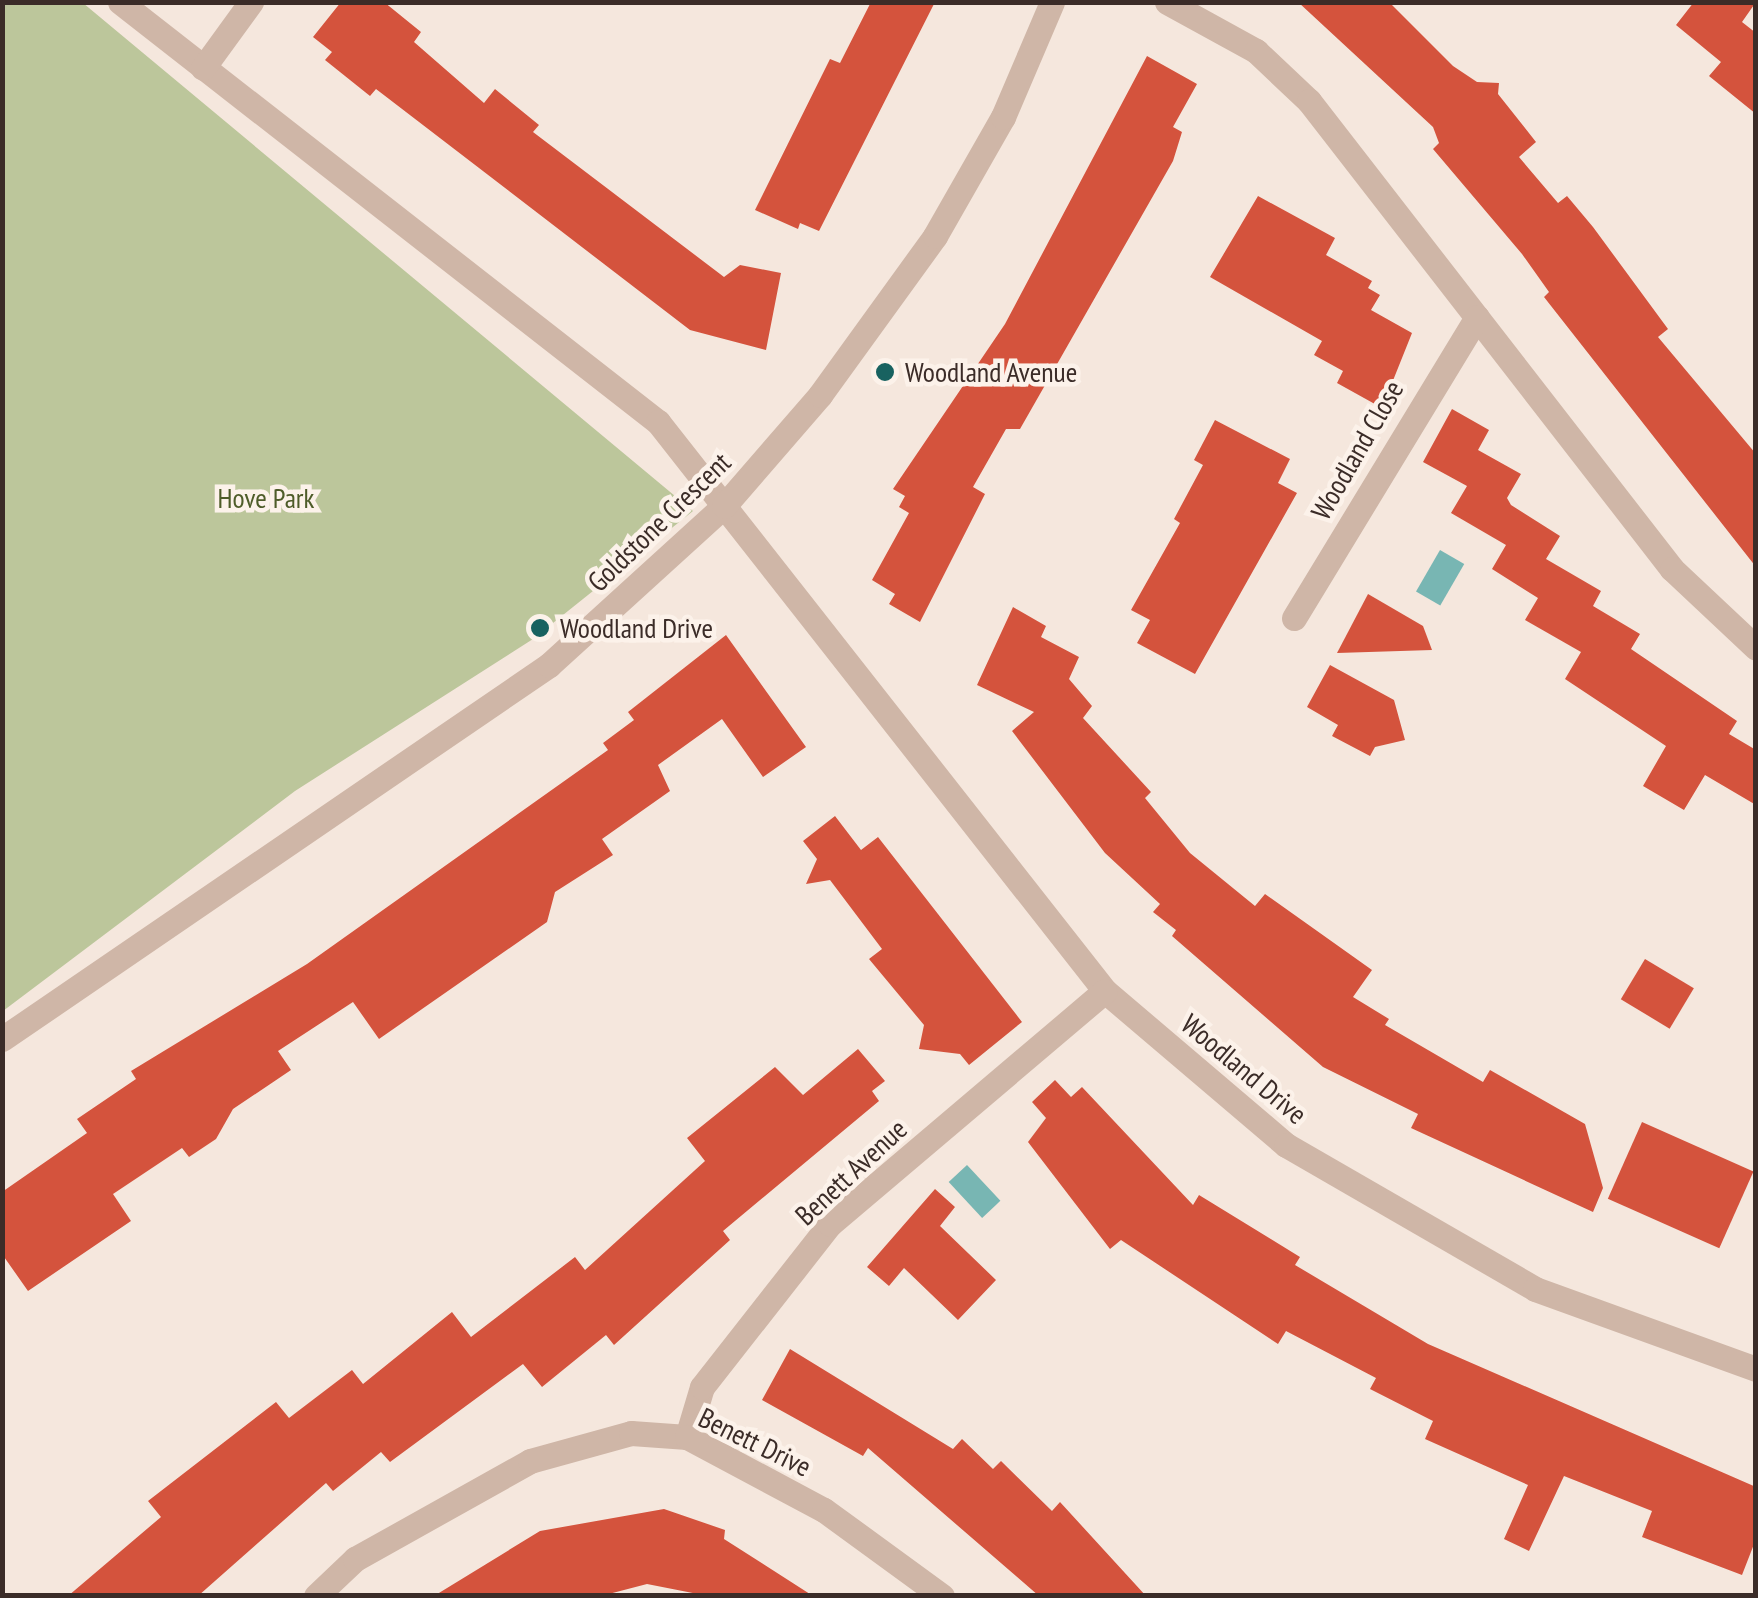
<!DOCTYPE html>
<style>
body{margin:0}
#map{position:relative;width:1758px;height:1598px;overflow:hidden;background:#f5e7dd;font-family:"PT Sans Narrow",sans-serif}
div>[style]{position:absolute}
.green>*{inset:0;background:#bcc69b}
.water>*{inset:0;background:#78b6b3;transform-origin:0 0}
.building>*{inset:0;background:#d4533d;transform-origin:0 0}
.street>*{height:25px;margin:-12.5px;padding:0 12.5px;transform-origin:12.5px;border-radius:12.5px;background:#cfb6a7}
.dots>*{width:28px;height:28px;translate:-50% -50%;box-sizing:border-box;border:5px solid #fcf2ea;border-radius:50%}
span{translate:-50% -50%;white-space:nowrap;text-align:center;line-height:1.15;-webkit-text-stroke:9px #fcf2ea;paint-order:stroke}
.poi-label{font-size:28px;color:#3b2c28}
.left{translate:0 -50%;text-align:left}
.street-label{font-size:28px;color:#3b2c28}
.park-label{font-size:28px;color:#4e5c29}
.frame{position:absolute;inset:0;border:5px solid #3b2c28;pointer-events:none}
</style>
<div id="map">
<div class="green">
<div style="clip-path:polygon(3px 2px,83px 3px,693px 511px,533px 639px,295px 791px,3px 1011px)"></div>
</div>
<div class="water">
<div style="left:1440px;top:550px;width:28px;height:48px;rotate:30deg"></div>
<div style="left:967px;top:1165px;width:49px;height:25px;rotate:47deg"></div>
</div>
<div class="building">
<div style="clip-path:polygon(341px 2px,384px 2px,421px 32px,414px 42px,484px 103px,495px 89px,539px 125px,533px 132px,724px 277px,740px 265px,781px 273px,766px 350px,690px 330px,376px 89px,370px 96px,325px 60px,332px 52px,313px 37px)"></div>
<div style="clip-path:polygon(871px 2px,935px 2px,819px 231px,800px 223px,798px 229px,755px 210px,830px 59px,840px 63px)"></div>
<div style="clip-path:polygon(1298px 2px,1389px 2px,1453px 66px,1477px 82px,1499px 83px,1498px 94px,1536px 142px,1519px 157px,1558px 203px,1567px 196px,1593px 227px,1668px 329px,1658px 337px,1756px 454px,1756px 567px,1544px 297px,1549px 292px,1522px 254px,1433px 149px,1439px 143px,1433px 127px)"></div>
<div style="clip-path:polygon(1694px 2px,1756px 2px,1742px 22px,1756px 33px,1756px 114px,1709px 76px,1721px 62px,1676px 25px)"></div>
<div style="clip-path:polygon(1147px 56px,1197px 84px,1173px 127px,1182px 132px,1173px 161px,1020px 429px,1006px 429px,973px 487px,985px 494px,920px 622px,889px 604px,895px 594px,872px 580px,909px 513px,899px 507px,905px 496px,893px 489px,1005px 324px)"></div>
<div style="clip-path:polygon(1258px 196px,1335px 238px,1326px 255px,1372px 281px,1368px 288px,1380px 295px,1371px 310px,1412px 333px,1382px 408px,1337px 383px,1343px 371px,1314px 355px,1322px 341px,1210px 277px)"></div>
<div style="clip-path:polygon(1452px 409px,1489px 430px,1478px 450px,1521px 474px,1507px 498px,1511px 505px,1560px 536px,1546px 559px,1601px 591px,1593px 606px,1640px 634px,1631px 649px,1737px 721px,1729px 734px,1756px 750px,1756px 805px,1705px 775px,1684px 810px,1643px 786px,1666px 746px,1565px 679px,1581px 652px,1525px 620px,1538px 598px,1492px 569px,1506px 545px,1451px 513px,1467px 486px,1423px 462px)"></div>
<div style="clip-path:polygon(1215px 420px,1290px 459px,1278px 483px,1297px 493px,1195px 674px,1137px 643px,1150px 620px,1131px 610px,1180px 523px,1174px 519px,1203px 465px,1194px 460px)"></div>
<div style="clip-path:polygon(1368px 594px,1423px 626px,1432px 650px,1337px 653px)"></div>
<div style="clip-path:polygon(1013px 607px,1046px 626px,1041px 637px,1079px 657px,1069px 679px,1092px 706px,1083px 718px,1151px 792px,1145px 798px,1190px 853px,1255px 906px,1265px 894px,1372px 970px,1353px 997px,1389px 1019px,1385px 1025px,1483px 1082px,1490px 1070px,1585px 1124px,1603px 1188px,1593px 1212px,1411px 1128px,1418px 1114px,1323px 1067px,1172px 936px,1176px 930px,1153px 912px,1160px 904px,1105px 853px,1012px 731px,1034px 712px,977px 685px)"></div>
<div style="clip-path:polygon(726px 635px,806px 747px,763px 777px,722px 719px,658px 765px,670px 791px,602px 839px,613px 855px,555px 892px,547px 922px,379px 1039px,353px 1002px,278px 1051px,291px 1070px,233px 1109px,216px 1139px,189px 1157px,182px 1148px,113px 1194px,131px 1221px,28px 1291px,2px 1254px,2px 1192px,87px 1133px,77px 1119px,136px 1079px,131px 1071px,307px 964px,608px 750px,603px 743px,634px 720px,628px 712px)"></div>
<div style="clip-path:polygon(1330px 665px,1394px 700px,1405px 740px,1375px 747px,1370px 756px,1332px 736px,1338px 725px,1307px 707px)"></div>
<div style="clip-path:polygon(835px 816px,861px 850px,878px 837px,1022px 1022px,969px 1065px,960px 1054px,919px 1049px,924px 1025px,869px 959px,882px 949px,830px 880px,806px 884px,817px 859px,803px 841px)"></div>
<div style="left:1645px;top:959px;width:57px;height:47px;rotate:31deg"></div>
<div style="clip-path:polygon(858px 1049px,885px 1081px,872px 1091px,879px 1101px,723px 1231px,730px 1240px,614px 1345px,606px 1335px,542px 1387px,523px 1364px,390px 1462px,381px 1452px,333px 1491px,326px 1483px,198px 1596px,68px 1596px,161px 1517px,148px 1501px,276px 1402px,289px 1418px,352px 1370px,363px 1384px,452px 1312px,471px 1337px,575px 1257px,585px 1270px,705px 1161px,687px 1138px,775px 1067px,803px 1095px)"></div>
<div style="clip-path:polygon(1055px 1080px,1071px 1097px,1082px 1087px,1193px 1205px,1199px 1195px,1300px 1257px,1295px 1265px,1428px 1344px,1756px 1487px,1756px 1539px,1742px 1575px,1642px 1537px,1652px 1511px,1564px 1476px,1529px 1551px,1504px 1539px,1528px 1485px,1425px 1439px,1433px 1421px,1370px 1389px,1376px 1378px,1286px 1331px,1278px 1344px,1121px 1240px,1110px 1249px,1028px 1142px,1046px 1118px,1032px 1102px)"></div>
<div style="left:1642px;top:1122px;width:122px;height:84px;rotate:24deg"></div>
<div style="clip-path:polygon(935px 1189px,955px 1207px,940px 1226px,996px 1280px,958px 1320px,904px 1268px,889px 1286px,867px 1267px)"></div>
<div style="clip-path:polygon(790px 1349px,953px 1449px,962px 1439px,993px 1469px,1001px 1461px,1052px 1511px,1060px 1502px,1146px 1596px,1039px 1596px,868px 1448px,863px 1456px,762px 1400px)"></div>
<div style="clip-path:polygon(664px 1509px,725px 1530px,724px 1539px,813px 1596px,708px 1596px,647px 1584px,601px 1596px,434px 1596px,540px 1531px)"></div>
</div>
<div class="street">
<div style="left:120px;top:2px;width:683px;rotate:37.98deg"></div>
<div style="left:658px;top:422px;width:724px;rotate:51.85deg"></div>
<div style="left:1105px;top:991px;width:238px;rotate:40.4deg"></div>
<div style="left:1286px;top:1145px;width:288px;rotate:30deg"></div>
<div style="left:1535px;top:1289px;width:235px;rotate:19.9deg"></div>
<div style="left:1167px;top:2px;width:102px;rotate:28.8deg"></div>
<div style="left:1256px;top:51px;width:73px;rotate:43.3deg"></div>
<div style="left:1309px;top:101px;width:592px;rotate:52.2deg"></div>
<div style="left:1672px;top:569px;width:115px;rotate:43.2deg"></div>
<div style="left:203px;top:68px;width:82px;rotate:-54deg"></div>
<div style="left:1294px;top:618px;width:352px;rotate:-58.7deg"></div>
<div style="left:2px;top:1039px;width:663px;rotate:-34.36deg"></div>
<div style="left:549px;top:665px;width:236px;rotate:-42.3deg"></div>
<div style="left:724px;top:506px;width:147px;rotate:-49.1deg"></div>
<div style="left:820px;top:395px;width:196px;rotate:-54.1deg"></div>
<div style="left:935px;top:236px;width:137px;rotate:-60.3deg"></div>
<div style="left:1003px;top:117px;width:125px;rotate:-66.9deg"></div>
<div style="left:687px;top:1437px;width:52px;rotate:-73.3deg"></div>
<div style="left:702px;top:1387px;width:207px;rotate:-51.9deg"></div>
<div style="left:830px;top:1224px;width:360px;rotate:-40.3deg"></div>
<div style="left:316px;top:1596px;width:54px;rotate:-43.5deg"></div>
<div style="left:355px;top:1559px;width:201px;rotate:-29.2deg"></div>
<div style="left:530px;top:1461px;width:105px;rotate:-15.5deg"></div>
<div style="left:631px;top:1433px;width:56px;rotate:4.1deg"></div>
<div style="left:687px;top:1437px;width:155px;rotate:28.1deg"></div>
<div style="left:824px;top:1510px;width:146px;rotate:36.1deg"></div>
</div>
<div class="dots">
<div style="left:885px;top:372px;background:#186260"></div>
<div style="left:540px;top:628px;background:#186260"></div>
</div>
<div class="poi-label">
<span class="left" style="left:905px;top:372px">Woodland Avenue</span>
<span class="left" style="left:560px;top:628px">Woodland Drive</span>
</div>
<div class="street-label">
<span style="left:1357px;top:450px;rotate:-60deg">Woodland Close</span>
<span style="left:659px;top:522px;rotate:-44deg">Goldstone Crescent</span>
<span style="left:1244px;top:1069px;rotate:40deg">Woodland Drive</span>
<span style="left:851px;top:1172px;rotate:-43deg">Benett Avenue</span>
<span style="left:755px;top:1442px;rotate:26deg">Benett Drive</span>
</div>
<div class="park-label">
<span style="left:266px;top:498px">Hove Park</span>
</div>
<div class="frame"></div>
</div>
